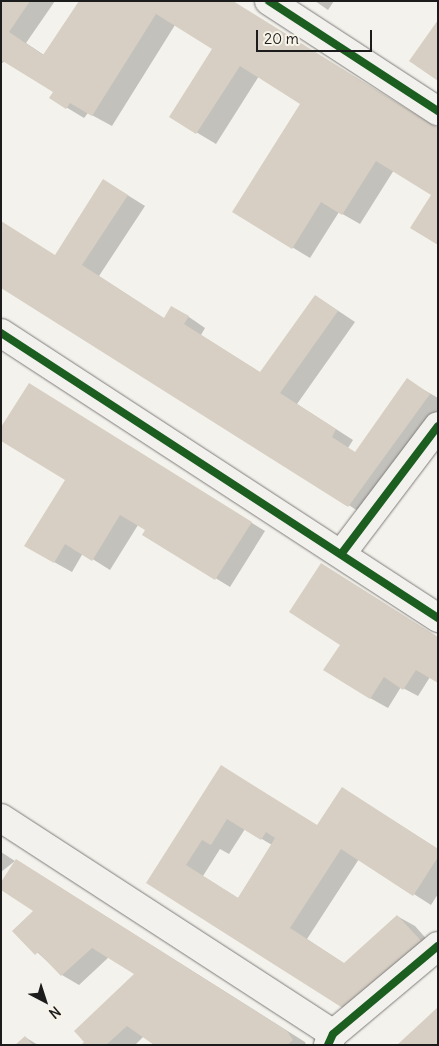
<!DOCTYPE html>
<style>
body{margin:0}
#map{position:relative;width:439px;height:1046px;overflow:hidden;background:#f4f2ec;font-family:Delius,sans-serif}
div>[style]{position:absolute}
.shadow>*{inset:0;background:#0003}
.building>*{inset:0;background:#d7cfc4}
.roads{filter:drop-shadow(0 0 1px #7d7c7a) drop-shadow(0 0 1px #7d7c7a)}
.minor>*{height:28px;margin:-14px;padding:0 14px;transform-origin:14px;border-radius:14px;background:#f2f1ed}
.cycleway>*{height:8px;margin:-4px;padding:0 4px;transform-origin:4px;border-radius:4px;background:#1b5e20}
span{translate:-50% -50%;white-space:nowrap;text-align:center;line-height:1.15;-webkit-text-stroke:5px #f7f3e8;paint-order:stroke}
.frame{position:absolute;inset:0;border:2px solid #1c1c1c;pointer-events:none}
.north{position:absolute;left:20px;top:976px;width:50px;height:50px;-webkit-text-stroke:4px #f7f3e8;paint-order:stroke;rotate:140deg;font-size:14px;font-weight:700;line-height:20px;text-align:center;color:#1c1c1c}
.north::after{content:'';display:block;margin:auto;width:18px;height:22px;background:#1c1c1c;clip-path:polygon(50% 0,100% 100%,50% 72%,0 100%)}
.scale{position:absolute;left:256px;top:30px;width:116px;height:22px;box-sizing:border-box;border:2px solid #1c1c1c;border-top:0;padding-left:6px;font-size:15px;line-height:18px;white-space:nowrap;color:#1c1c1c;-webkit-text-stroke:4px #f7f3e8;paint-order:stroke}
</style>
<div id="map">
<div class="shadow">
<div style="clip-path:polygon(1px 1px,55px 1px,26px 43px,44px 55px,81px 1px,232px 1px,432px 194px,394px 170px,360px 224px,339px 212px,310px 258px,234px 212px,302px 103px,259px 76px,216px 144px,171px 117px,213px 48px,175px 25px,112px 126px,88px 113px,84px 118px,51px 98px,54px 92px,5px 61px,1px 64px)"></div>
<div style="clip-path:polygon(315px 1px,334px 1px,328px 10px)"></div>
<div style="clip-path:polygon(121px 191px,145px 206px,99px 276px,165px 319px,172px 307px,189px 317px,205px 328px,201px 335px,261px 373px,316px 296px,355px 322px,297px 404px,353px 440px,348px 448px,356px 453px,407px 380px,438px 398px,438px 417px,366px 516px,1px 286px,56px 256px)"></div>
<div style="clip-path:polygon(47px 395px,265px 531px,230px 587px,144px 534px,146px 530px,138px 525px,110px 570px,83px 553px,72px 572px,54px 562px,67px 479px)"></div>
<div style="clip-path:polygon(321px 564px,430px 677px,418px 696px,401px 687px,388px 708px,370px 698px,342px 644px)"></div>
<div style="clip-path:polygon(evenodd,221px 767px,318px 826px,342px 788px,438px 849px,438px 894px,431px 905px,359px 859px,307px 939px,345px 964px,397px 916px,415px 926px,438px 952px,367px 1021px,148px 883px,221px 767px,245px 829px,272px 845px,238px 898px,203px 876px,220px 849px,229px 854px,245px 829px)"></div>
<div style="clip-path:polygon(1px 852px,15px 861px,1px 872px)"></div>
<div style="clip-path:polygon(34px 871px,305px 1042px,306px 1045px,156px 1045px,144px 1036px,135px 1045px,83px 1045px,136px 974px,109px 957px,79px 985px,62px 975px,14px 931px,35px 911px)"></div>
<div style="clip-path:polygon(25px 1037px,38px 1045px,17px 1045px)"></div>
</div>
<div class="building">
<div style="clip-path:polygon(1px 1px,30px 1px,9px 32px,43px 55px,79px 1px,233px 1px,438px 128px,438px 245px,410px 228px,431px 195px,376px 161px,342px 215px,321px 202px,292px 249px,232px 212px,300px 104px,240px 66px,196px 134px,169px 117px,212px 49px,156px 14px,92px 116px,70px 103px,66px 109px,49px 98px,53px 92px,1px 60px)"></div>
<div style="clip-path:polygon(438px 20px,438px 81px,409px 61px)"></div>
<div style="clip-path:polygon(103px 179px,128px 195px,82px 265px,164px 318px,171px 306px,189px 316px,184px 324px,260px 372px,315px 295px,338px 311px,280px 393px,336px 429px,332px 437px,355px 452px,407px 378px,430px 394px,348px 507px,1px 288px,1px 221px,55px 255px)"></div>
<div style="clip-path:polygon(29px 383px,252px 522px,215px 580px,142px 535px,145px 530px,120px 515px,92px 561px,65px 544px,54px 563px,24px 546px,65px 480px,1px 441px,1px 427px)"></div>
<div style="clip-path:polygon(321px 563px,438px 637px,438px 683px,416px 670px,403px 690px,384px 677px,370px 699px,323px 670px,340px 645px,289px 612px)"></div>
<div style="clip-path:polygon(evenodd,221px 765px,317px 825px,342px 787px,438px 849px,438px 857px,413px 896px,341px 849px,290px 928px,344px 963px,397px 915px,424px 944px,349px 1012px,146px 883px,221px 765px,227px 819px,261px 840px,266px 832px,275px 838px,238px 898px,186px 865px,202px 840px,211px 845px,227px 819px)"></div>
<div style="clip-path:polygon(16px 859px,287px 1031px,293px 1040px,287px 1045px,154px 1045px,127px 1026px,106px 1045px,81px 1045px,84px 1042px,74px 1031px,134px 974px,92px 948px,61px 976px,38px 952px,35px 955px,12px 931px,33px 911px,1px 890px,1px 882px)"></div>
<div style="clip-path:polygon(438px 1007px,438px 1045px,397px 1045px)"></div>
<div style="clip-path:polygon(25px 1036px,33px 1045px,15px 1045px)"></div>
</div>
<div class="roads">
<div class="minor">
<div style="left:269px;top:1px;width:202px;rotate:33.1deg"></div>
<div style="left:1px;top:333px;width:522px;rotate:33.11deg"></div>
<div style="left:342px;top:553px;width:159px;rotate:-52.9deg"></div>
<div style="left:1px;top:818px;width:396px;rotate:33deg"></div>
<div style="left:328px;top:1045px;width:12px;rotate:-66deg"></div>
<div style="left:333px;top:1034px;width:137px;rotate:-40deg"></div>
</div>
</div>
<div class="cycleway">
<div style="left:269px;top:1px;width:202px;rotate:33.1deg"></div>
<div style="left:1px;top:333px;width:522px;rotate:33.11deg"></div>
<div style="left:342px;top:553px;width:159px;rotate:-52.9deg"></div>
<div style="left:328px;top:1045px;width:12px;rotate:-66deg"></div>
<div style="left:333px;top:1034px;width:137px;rotate:-40deg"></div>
</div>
<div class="frame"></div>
<div class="north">N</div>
<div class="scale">20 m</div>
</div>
